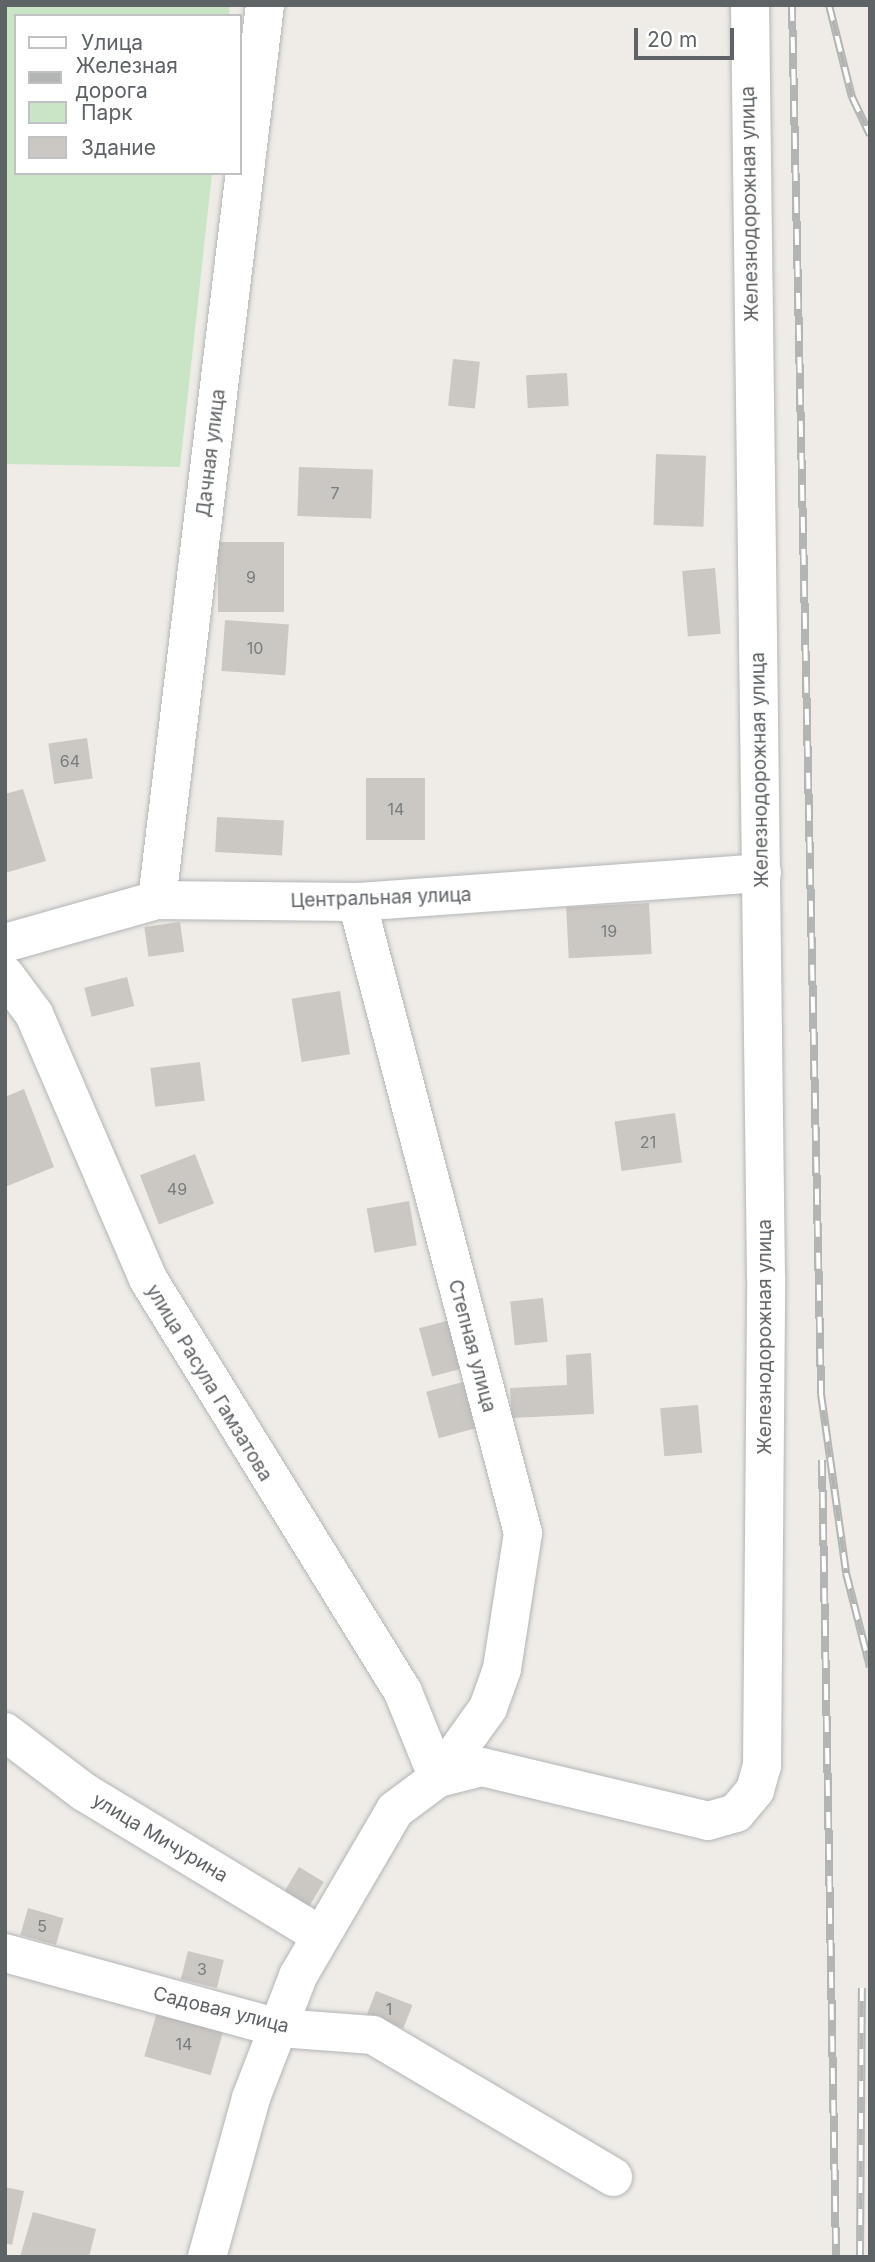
<!DOCTYPE html>
<meta charset="utf-8">
<style>
body{margin:0}
#map{position:relative;width:875px;height:2262px;overflow:hidden;background:#efece7;font-family:Inter,sans-serif}
div>[style]{position:absolute}
.green>*{inset:0;background:#cae5c5}
.building>*{inset:0;background:#cbc7c3;transform-origin:0 0}
.roads{filter:drop-shadow(0 0 2px #b2b5b8) drop-shadow(0 0 2px #b2b5b8)}
.minor>*{height:38px;margin:-19px;padding:0 19px;transform-origin:19px;border-radius:19px;background:#fff}
.rail>*{height:8px;margin-top:-4px;transform-origin:0;background:repeating-linear-gradient(90deg,#fff 0 16px,#b3b4b4 0 32px);box-sizing:border-box;border-block:2px solid #b3b4b4}
span{translate:-50% -50%;white-space:nowrap;text-align:center;line-height:1.15;-webkit-text-stroke:7px #fff;paint-order:stroke}
.number-label{font-size:16px;color:#797c7d}
.number-label span{-webkit-text-stroke-width:0}
.street-label{font-size:19px;color:#5e6366}
.frame{position:absolute;inset:0;border:7px solid #5e6366;pointer-events:none}
.legend{position:absolute;left:14px;top:14px;width:228px;height:161px;box-sizing:border-box;background:#fff;border:2px solid #bfc1c2;margin:0;padding:9px 12px;list-style:none;font-size:21px;color:#5e6366}
.legend li{display:flex;align-items:center;gap:14px;height:35px}
.legend b{width:35px;border:2px solid #bfc1c2}
.scale{position:absolute;left:634px;top:28px;width:100px;height:32px;box-sizing:border-box;border:4px solid #5e6366;border-top:0;padding-left:9px;font-size:21px;line-height:24px;white-space:nowrap;color:#5e6366;-webkit-text-stroke:5px #fff;paint-order:stroke}
</style>
<div id="map">
<div class="green">
<div style="clip-path:polygon(5px 5px,230px 5px,229px 16px,16px 16px,16px 173px,212px 173px,180px 467px,5px 464px)"></div>
</div>
<div class="building">
<div style="left:453px;top:359px;width:27px;height:47px;rotate:6deg"></div>
<div style="left:567px;top:373px;width:33px;height:41px;rotate:87deg"></div>
<div style="left:656px;top:454px;width:50px;height:71px;rotate:2deg"></div>
<div style="left:299px;top:467px;width:74px;height:49px;rotate:2deg"></div>
<div style="left:218px;top:542px;width:66px;height:70px"></div>
<div style="left:715px;top:568px;width:66px;height:33px;rotate:85deg"></div>
<div style="left:225px;top:620px;width:64px;height:51px;rotate:4deg"></div>
<div style="left:87px;top:738px;width:41px;height:39px;rotate:82deg"></div>
<div style="left:366px;top:778px;width:59px;height:62px"></div>
<div style="clip-path:polygon(23px 789px,46px 861px,5px 873px,5px 794px)"></div>
<div style="left:217px;top:817px;width:67px;height:35px;rotate:3deg"></div>
<div style="left:649px;top:903px;width:51px;height:83px;rotate:87deg"></div>
<div style="left:180px;top:922px;width:30px;height:36px;rotate:82deg"></div>
<div style="left:127px;top:977px;width:30px;height:44px;rotate:76deg"></div>
<div style="left:340px;top:991px;width:64px;height:49px;rotate:81deg"></div>
<div style="left:200px;top:1062px;width:39px;height:50px;rotate:83deg"></div>
<div style="clip-path:polygon(24px 1089px,54px 1167px,5px 1187px,5px 1097px)"></div>
<div style="left:675px;top:1113px;width:50px;height:61px;rotate:82deg"></div>
<div style="left:195px;top:1154px;width:53px;height:59px;rotate:69deg"></div>
<div style="left:409px;top:1201px;width:45px;height:43px;rotate:80deg"></div>
<div style="left:543px;top:1298px;width:44px;height:33px;rotate:84deg"></div>
<div style="left:450px;top:1320px;width:50px;height:32px;rotate:75deg"></div>
<div style="clip-path:polygon(591px 1353px,594px 1414px,512px 1418px,510px 1388px,567px 1385px,566px 1355px)"></div>
<div style="left:463px;top:1382px;width:48px;height:38px;rotate:75deg"></div>
<div style="left:698px;top:1405px;width:48px;height:38px;rotate:85deg"></div>
<div style="left:299px;top:1867px;width:29px;height:34px;rotate:31deg"></div>
<div style="left:28px;top:1908px;width:37px;height:28px;rotate:16deg"></div>
<div style="left:188px;top:1951px;width:37px;height:29px;rotate:14deg"></div>
<div style="left:376px;top:1991px;width:39px;height:25px;rotate:21deg"></div>
<div style="left:157px;top:2012px;width:69px;height:46px;rotate:16deg"></div>
<div style="clip-path:polygon(5px 2187px,24px 2191px,12px 2245px,5px 2243px)"></div>
<div style="clip-path:polygon(33px 2212px,96px 2229px,89px 2257px,20px 2257px)"></div>
</div>
<div class="roads">
<div class="minor">
<div style="left:157px;top:900px;width:901px;rotate:-83.12deg"></div>
<div style="left:357px;top:902px;width:652px;rotate:75.26deg"></div>
<div style="left:523px;top:1533px;width:138px;rotate:98.8deg"></div>
<div style="left:502px;top:1669px;width:41px;rotate:109.7deg"></div>
<div style="left:488px;top:1708px;width:86px;rotate:125.5deg"></div>
<div style="left:5px;top:943px;width:158px;rotate:-15.8deg"></div>
<div style="left:157px;top:900px;width:200px;rotate:0.6deg"></div>
<div style="left:357px;top:902px;width:406px;rotate:-4.1deg"></div>
<div style="left:5px;top:975px;width:49px;rotate:53.4deg"></div>
<div style="left:34px;top:1014px;width:288px;rotate:66.7deg"></div>
<div style="left:148px;top:1279px;width:485px;rotate:58.3deg"></div>
<div style="left:403px;top:1692px;width:93px;rotate:67.9deg"></div>
<div style="left:5px;top:1732px;width:99px;rotate:37.2deg"></div>
<div style="left:84px;top:1792px;width:276px;rotate:31.2deg"></div>
<div style="left:5px;top:1953px;width:285px;rotate:15.3deg"></div>
<div style="left:280px;top:2028px;width:93px;rotate:4.3deg"></div>
<div style="left:373px;top:2035px;width:279px;rotate:30.6deg"></div>
<div style="left:207px;top:2257px;width:165px;rotate:-74.5deg"></div>
<div style="left:251px;top:2098px;width:131px;rotate:-68.9deg"></div>
<div style="left:298px;top:1976px;width:192px;rotate:-59.7deg"></div>
<div style="left:395px;top:1810px;width:54px;rotate:-36.7deg"></div>
<div style="left:438px;top:1778px;width:45px;rotate:-14deg"></div>
<div style="left:482px;top:1767px;width:232px;rotate:13.4deg"></div>
<div style="left:708px;top:1821px;width:29px;rotate:-16deg"></div>
<div style="left:736px;top:1813px;width:30px;rotate:-50deg"></div>
<div style="left:755px;top:1790px;width:25px;rotate:-74deg"></div>
<div style="left:762px;top:1766px;width:490px;rotate:-89.5deg"></div>
<div style="left:766px;top:1276px;width:1271px;rotate:-90.72deg"></div>
</div>
</div>
<div class="rail">
<div style="left:792px;top:5px;width:1389px;rotate:88.8deg"></div>
<div style="left:821px;top:1394px;width:181px;rotate:82deg"></div>
<div style="left:846px;top:1573px;width:97px;rotate:75.7deg"></div>
<div style="left:829px;top:5px;width:95px;rotate:76deg"></div>
<div style="left:852px;top:97px;width:42px;rotate:64.7deg"></div>
<div style="left:822px;top:1460px;width:797px;rotate:88.99deg"></div>
<div style="left:860px;top:2257px;width:269px;rotate:-89.6deg"></div>
</div>
<div class="number-label">
<span style="left:335px;top:493px">7</span>
<span style="left:251px;top:577px">9</span>
<span style="left:255px;top:648px">10</span>
<span style="left:70px;top:761px">64</span>
<span style="left:396px;top:809px">14</span>
<span style="left:609px;top:931px">19</span>
<span style="left:648px;top:1142px">21</span>
<span style="left:177px;top:1189px">49</span>
<span style="left:42px;top:1926px">5</span>
<span style="left:202px;top:1969px">3</span>
<span style="left:389px;top:2009px">1</span>
<span style="left:184px;top:2044px">14</span>
</div>
<div class="street-label">
<span style="left:750px;top:204px;rotate:-91deg">Железнодорожная улица</span>
<span style="left:211px;top:453px;rotate:-83deg">Дачная улица</span>
<span style="left:760px;top:770px;rotate:-91deg">Железнодорожная улица</span>
<span style="left:381px;top:898px;rotate:-2deg">Центральная улица</span>
<span style="left:765px;top:1337px;rotate:-90deg">Железнодорожная улица</span>
<span style="left:472px;top:1346px;rotate:75deg">Степная улица</span>
<span style="left:209px;top:1383px;rotate:59deg">улица Расула Гамзатова</span>
<span style="left:160px;top:1838px;rotate:31deg">улица Мичурина</span>
<span style="left:221px;top:2010px;rotate:14deg">Садовая улица</span>
</div>
<div class="frame"></div>
<ul class="legend">
<li><b style="height:9px;background:#fff"></b>Улица</li>
<li><b style="height:9px;background:#b3b4b4"></b>Железная дорога</li>
<li><b style="height:19px;background:#cae5c5"></b>Парк</li>
<li><b style="height:19px;background:#cbc7c3"></b>Здание</li>
</ul>
<div class="scale">20 m</div>
</div>
